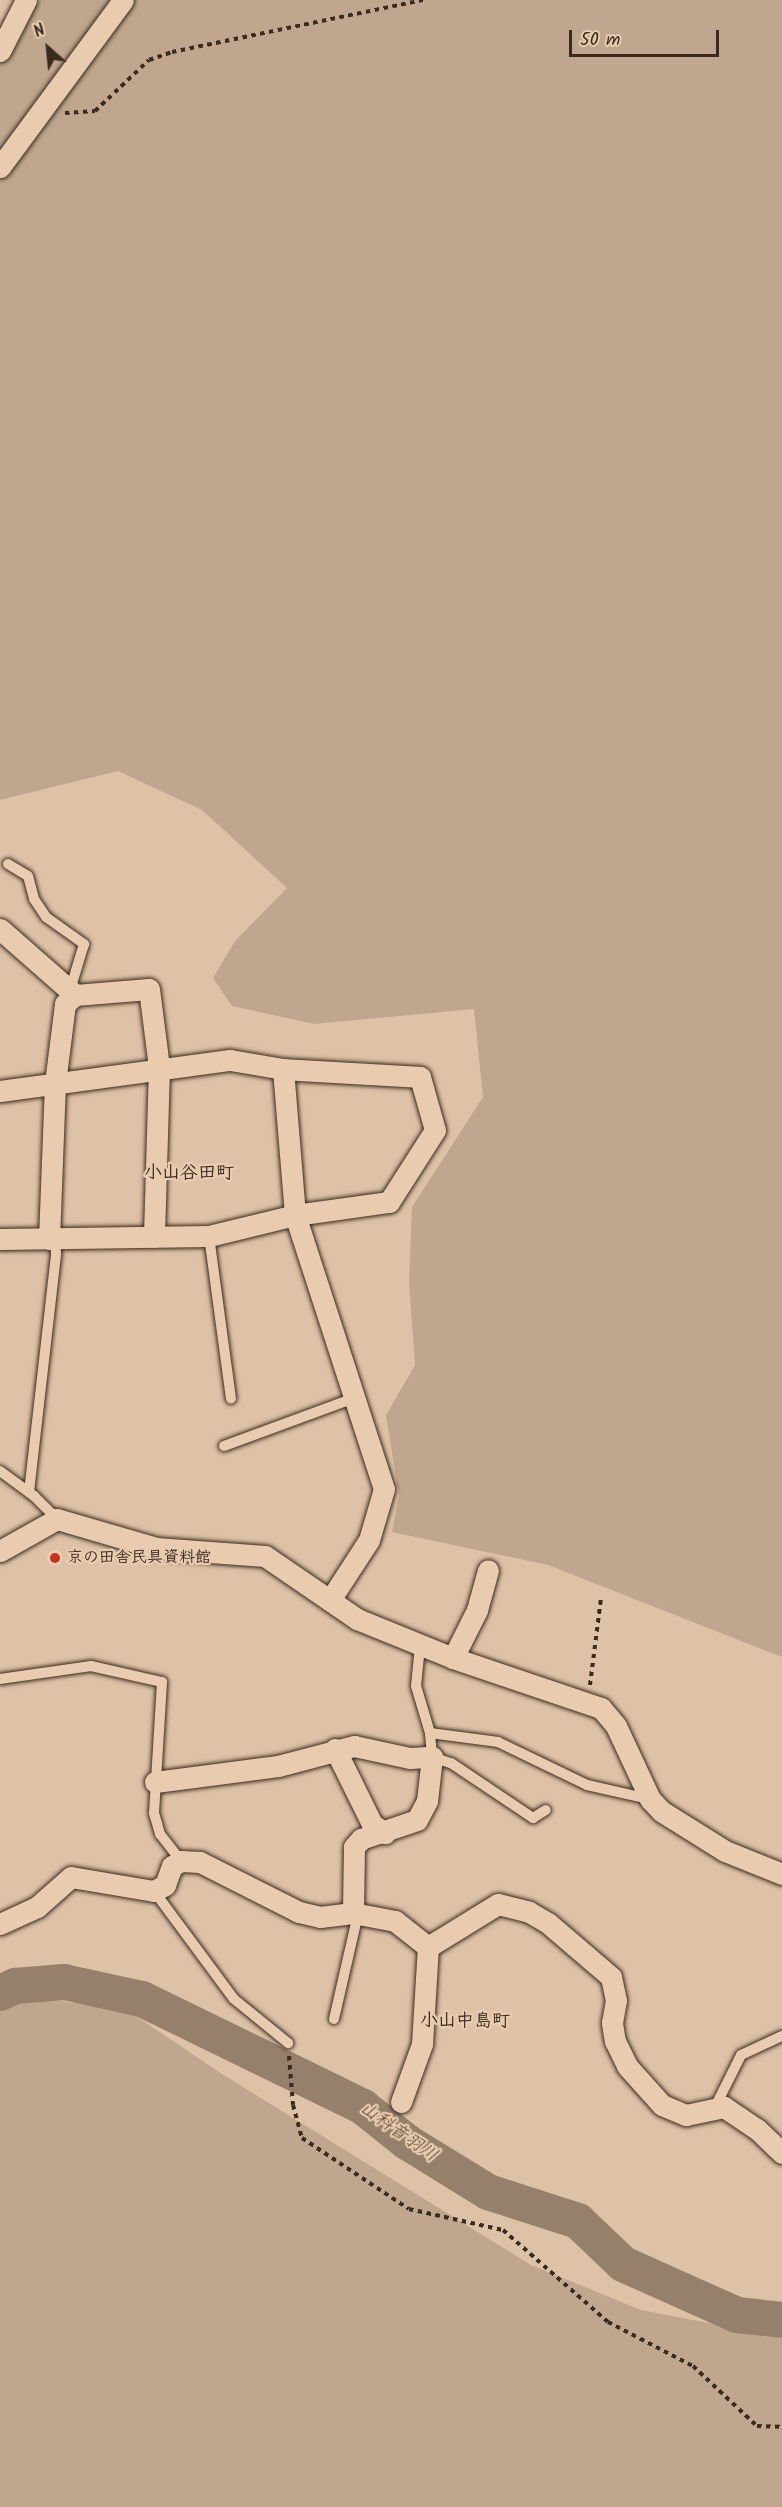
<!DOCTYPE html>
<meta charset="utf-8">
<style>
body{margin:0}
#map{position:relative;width:782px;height:2507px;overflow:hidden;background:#dec2a7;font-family:Kalam,"Klee One",sans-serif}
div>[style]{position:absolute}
.green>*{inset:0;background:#c0a68e}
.river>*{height:36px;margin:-18px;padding:0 18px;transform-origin:18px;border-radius:18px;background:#97806b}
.path>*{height:4px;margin-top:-2px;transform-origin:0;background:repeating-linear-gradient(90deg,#3b2a1e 0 4.5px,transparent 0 9px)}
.roads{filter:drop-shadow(0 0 2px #3b2a1e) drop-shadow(0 0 2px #3b2a1e)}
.service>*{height:10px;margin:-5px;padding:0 5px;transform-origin:5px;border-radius:5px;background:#e9ccb0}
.minor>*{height:21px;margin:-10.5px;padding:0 10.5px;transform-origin:10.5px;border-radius:10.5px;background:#e9ccb0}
.dots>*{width:16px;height:16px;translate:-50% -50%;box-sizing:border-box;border:3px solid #e9ccb0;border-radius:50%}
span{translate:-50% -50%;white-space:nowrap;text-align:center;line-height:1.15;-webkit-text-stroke:4.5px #e9ccb0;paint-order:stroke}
.poi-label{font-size:16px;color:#3b2a1e;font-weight:700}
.left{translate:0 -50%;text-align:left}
.neighbourhood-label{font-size:18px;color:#3b2a1e;font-weight:700}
.water-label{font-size:18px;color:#4d3b2d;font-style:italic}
.north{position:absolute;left:18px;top:18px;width:60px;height:60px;-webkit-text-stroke:4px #e9ccb0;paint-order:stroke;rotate:333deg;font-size:16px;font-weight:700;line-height:24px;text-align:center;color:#3b2a1e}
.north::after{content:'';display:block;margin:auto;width:21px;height:27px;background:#3b2a1e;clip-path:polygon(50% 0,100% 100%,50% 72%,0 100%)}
.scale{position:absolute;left:569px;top:30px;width:150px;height:27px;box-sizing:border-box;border:3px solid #3b2a1e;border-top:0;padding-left:8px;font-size:18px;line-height:21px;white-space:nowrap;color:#3b2a1e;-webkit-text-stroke:4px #e9ccb0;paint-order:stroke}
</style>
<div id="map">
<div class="green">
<div style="clip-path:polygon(40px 0,782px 0,782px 1657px,548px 1565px,392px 1532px,399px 1496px,386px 1415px,415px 1365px,409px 1282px,412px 1207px,483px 1097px,474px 1009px,314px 1024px,232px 1006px,213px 978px,235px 941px,287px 888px,202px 810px,118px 771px,0 800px,0 62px)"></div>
<div style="clip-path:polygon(30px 1996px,130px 2012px,222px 2074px,531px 2265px,641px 2310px,782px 2337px,782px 2507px,0 2507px,0 2009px)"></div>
</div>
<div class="river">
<div style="left:0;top:1993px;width:17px;rotate:-25deg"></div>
<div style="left:15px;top:1986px;width:49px;rotate:-4.7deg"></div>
<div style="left:64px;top:1982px;width:80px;rotate:12.3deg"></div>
<div style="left:142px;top:1999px;width:246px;rotate:26deg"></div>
<div style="left:363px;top:2107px;width:56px;rotate:38.5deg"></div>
<div style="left:407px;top:2142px;width:95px;rotate:31.7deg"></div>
<div style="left:488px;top:2192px;width:95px;rotate:17.9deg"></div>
<div style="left:578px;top:2221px;width:62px;rotate:43.7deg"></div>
<div style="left:623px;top:2264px;width:125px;rotate:24.1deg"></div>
<div style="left:737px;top:2315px;width:45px;rotate:6.3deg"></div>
</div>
<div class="path">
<div style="left:65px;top:113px;width:30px;rotate:-4deg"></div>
<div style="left:95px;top:111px;width:74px;rotate:-43.4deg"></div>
<div style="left:149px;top:60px;width:24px;rotate:-19deg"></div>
<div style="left:172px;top:52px;width:257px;rotate:-11.7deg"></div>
<div style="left:590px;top:1685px;width:88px;rotate:-82.8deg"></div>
<div style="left:289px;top:2056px;width:49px;rotate:85.3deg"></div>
<div style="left:293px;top:2105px;width:34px;rotate:75deg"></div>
<div style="left:302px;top:2138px;width:128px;rotate:33.6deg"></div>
<div style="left:409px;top:2209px;width:96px;rotate:12.6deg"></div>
<div style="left:503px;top:2230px;width:140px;rotate:41.2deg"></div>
<div style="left:608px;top:2322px;width:96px;rotate:27.4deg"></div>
<div style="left:693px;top:2366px;width:88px;rotate:43.2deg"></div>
<div style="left:757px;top:2426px;width:25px;rotate:2deg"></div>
</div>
<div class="roads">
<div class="service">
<div style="left:8px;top:864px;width:23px;rotate:31deg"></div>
<div style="left:28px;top:876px;width:24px;rotate:75deg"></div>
<div style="left:34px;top:899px;width:22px;rotate:56deg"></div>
<div style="left:46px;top:917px;width:47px;rotate:35.4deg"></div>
<div style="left:84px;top:944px;width:48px;rotate:106.9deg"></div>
<div style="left:209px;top:1236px;width:164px;rotate:82.3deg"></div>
<div style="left:224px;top:1446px;width:136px;rotate:-20.2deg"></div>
<div style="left:0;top:1471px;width:42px;rotate:36.3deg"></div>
<div style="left:34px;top:1496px;width:33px;rotate:45deg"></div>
<div style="left:29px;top:1492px;width:240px;rotate:-83.5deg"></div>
<div style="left:56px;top:1254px;width:16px;rotate:-94deg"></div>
<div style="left:420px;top:1646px;width:40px;rotate:95.7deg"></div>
<div style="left:416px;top:1686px;width:49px;rotate:73.4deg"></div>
<div style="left:430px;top:1733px;width:24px;rotate:85deg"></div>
<div style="left:432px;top:1757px;width:20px;rotate:18deg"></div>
<div style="left:451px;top:1763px;width:99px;rotate:33.9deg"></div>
<div style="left:533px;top:1818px;width:15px;rotate:-32deg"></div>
<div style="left:0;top:1679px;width:92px;rotate:-8.1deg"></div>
<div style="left:91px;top:1666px;width:73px;rotate:12.7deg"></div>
<div style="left:162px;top:1682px;width:131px;rotate:93.5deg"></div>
<div style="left:154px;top:1813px;width:22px;rotate:74deg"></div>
<div style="left:160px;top:1834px;width:34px;rotate:52deg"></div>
<div style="left:430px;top:1733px;width:69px;rotate:7.5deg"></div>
<div style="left:498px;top:1742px;width:99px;rotate:25.8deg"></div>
<div style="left:587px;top:1785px;width:64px;rotate:12.7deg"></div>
<div style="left:154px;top:1891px;width:134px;rotate:53.5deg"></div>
<div style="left:234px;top:1999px;width:70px;rotate:39.2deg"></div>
<div style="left:334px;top:2019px;width:108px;rotate:-77.1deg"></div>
<div style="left:715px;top:2107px;width:58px;rotate:-63.4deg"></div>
<div style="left:741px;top:2055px;width:45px;rotate:-24.9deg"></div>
</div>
<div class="minor">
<div style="left:0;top:51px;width:57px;rotate:-63deg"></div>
<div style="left:0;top:167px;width:207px;rotate:-53.6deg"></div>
<div style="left:0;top:929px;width:100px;rotate:41.3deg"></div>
<div style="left:0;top:1091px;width:232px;rotate:-7.7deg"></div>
<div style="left:230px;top:1060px;width:54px;rotate:9.6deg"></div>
<div style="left:283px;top:1069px;width:146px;rotate:85.3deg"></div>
<div style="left:295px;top:1215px;width:288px;rotate:72deg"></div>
<div style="left:384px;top:1489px;width:53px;rotate:106.4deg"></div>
<div style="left:369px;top:1540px;width:72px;rotate:123deg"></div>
<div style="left:0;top:1239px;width:209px;rotate:-0.8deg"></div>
<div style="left:209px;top:1236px;width:89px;rotate:-13.7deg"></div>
<div style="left:295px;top:1215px;width:95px;rotate:-7.9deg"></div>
<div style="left:389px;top:1202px;width:85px;rotate:-57.4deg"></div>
<div style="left:435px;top:1130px;width:55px;rotate:-105.8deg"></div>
<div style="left:420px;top:1077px;width:137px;rotate:-176.7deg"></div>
<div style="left:49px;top:1239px;width:156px;rotate:-87.8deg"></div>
<div style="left:55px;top:1083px;width:80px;rotate:-82.8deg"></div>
<div style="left:65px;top:1004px;width:13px;rotate:-42deg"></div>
<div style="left:75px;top:995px;width:74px;rotate:-4.6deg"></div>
<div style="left:149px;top:989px;width:79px;rotate:82.7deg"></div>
<div style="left:159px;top:1067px;width:170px;rotate:91.7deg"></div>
<div style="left:0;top:1551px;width:65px;rotate:-29.3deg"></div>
<div style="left:57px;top:1519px;width:103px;rotate:16.3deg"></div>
<div style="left:156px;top:1548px;width:109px;rotate:4.2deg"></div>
<div style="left:265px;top:1556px;width:112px;rotate:34.4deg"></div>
<div style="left:357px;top:1619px;width:104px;rotate:22.1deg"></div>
<div style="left:453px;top:1658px;width:156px;rotate:18.7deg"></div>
<div style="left:601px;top:1708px;width:23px;rotate:50deg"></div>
<div style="left:616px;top:1726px;width:81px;rotate:65deg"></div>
<div style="left:650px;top:1799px;width:16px;rotate:47deg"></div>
<div style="left:661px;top:1811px;width:75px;rotate:32deg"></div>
<div style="left:725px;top:1851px;width:61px;rotate:22deg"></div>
<div style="left:453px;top:1658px;width:54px;rotate:-63.4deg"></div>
<div style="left:477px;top:1610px;width:41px;rotate:-74.6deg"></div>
<div style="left:335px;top:1749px;width:84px;rotate:63.7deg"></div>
<div style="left:372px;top:1824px;width:16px;rotate:35deg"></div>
<div style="left:155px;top:1782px;width:124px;rotate:-7.4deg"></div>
<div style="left:278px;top:1766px;width:79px;rotate:-14.7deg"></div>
<div style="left:354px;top:1746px;width:57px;rotate:12.1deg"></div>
<div style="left:410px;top:1758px;width:22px;rotate:-3deg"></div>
<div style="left:432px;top:1757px;width:44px;rotate:96.5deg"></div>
<div style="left:427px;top:1801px;width:21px;rotate:118deg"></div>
<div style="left:417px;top:1820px;width:59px;rotate:161.3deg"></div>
<div style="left:361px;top:1839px;width:11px;rotate:131deg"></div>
<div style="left:354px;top:1847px;width:66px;rotate:90.9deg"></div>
<div style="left:0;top:1924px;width:41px;rotate:-24.7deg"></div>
<div style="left:37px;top:1907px;width:45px;rotate:-41.4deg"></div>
<div style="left:71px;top:1877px;width:84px;rotate:9.6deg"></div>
<div style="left:154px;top:1891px;width:13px;rotate:-29deg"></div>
<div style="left:165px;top:1885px;width:20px;rotate:-70deg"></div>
<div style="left:172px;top:1866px;width:10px;rotate:-29deg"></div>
<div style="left:181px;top:1861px;width:19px;rotate:3deg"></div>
<div style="left:200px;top:1862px;width:111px;rotate:26.8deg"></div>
<div style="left:299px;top:1912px;width:22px;rotate:13deg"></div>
<div style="left:320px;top:1917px;width:33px;rotate:-7deg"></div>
<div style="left:353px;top:1913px;width:43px;rotate:10.8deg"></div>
<div style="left:395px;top:1921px;width:42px;rotate:38.2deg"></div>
<div style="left:428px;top:1947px;width:82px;rotate:-31.6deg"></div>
<div style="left:498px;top:1904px;width:32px;rotate:14deg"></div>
<div style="left:529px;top:1912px;width:22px;rotate:30deg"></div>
<div style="left:548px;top:1923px;width:83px;rotate:40.6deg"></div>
<div style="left:611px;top:1977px;width:24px;rotate:78deg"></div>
<div style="left:616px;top:2000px;width:23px;rotate:100deg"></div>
<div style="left:612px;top:2023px;width:18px;rotate:81deg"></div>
<div style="left:615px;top:2041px;width:28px;rotate:64deg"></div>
<div style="left:627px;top:2066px;width:52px;rotate:48.1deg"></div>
<div style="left:662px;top:2105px;width:26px;rotate:23deg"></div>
<div style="left:686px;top:2115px;width:39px;rotate:-12deg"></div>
<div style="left:724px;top:2107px;width:40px;rotate:34deg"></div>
<div style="left:757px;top:2129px;width:35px;rotate:44deg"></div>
<div style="left:401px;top:2102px;width:62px;rotate:-70.1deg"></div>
<div style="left:422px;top:2044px;width:97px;rotate:-86.5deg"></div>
</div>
</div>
<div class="dots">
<div style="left:55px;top:1558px;background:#c8321e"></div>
</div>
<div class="poi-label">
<span class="left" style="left:67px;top:1558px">京の田舎民具資料館</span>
</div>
<div class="neighbourhood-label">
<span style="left:189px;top:1174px">小山谷田町</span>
<span style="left:465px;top:2022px">小山中島町</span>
</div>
<div class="water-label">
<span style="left:398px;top:2133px;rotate:35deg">山科音羽川</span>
</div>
<div class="north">N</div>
<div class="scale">50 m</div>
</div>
